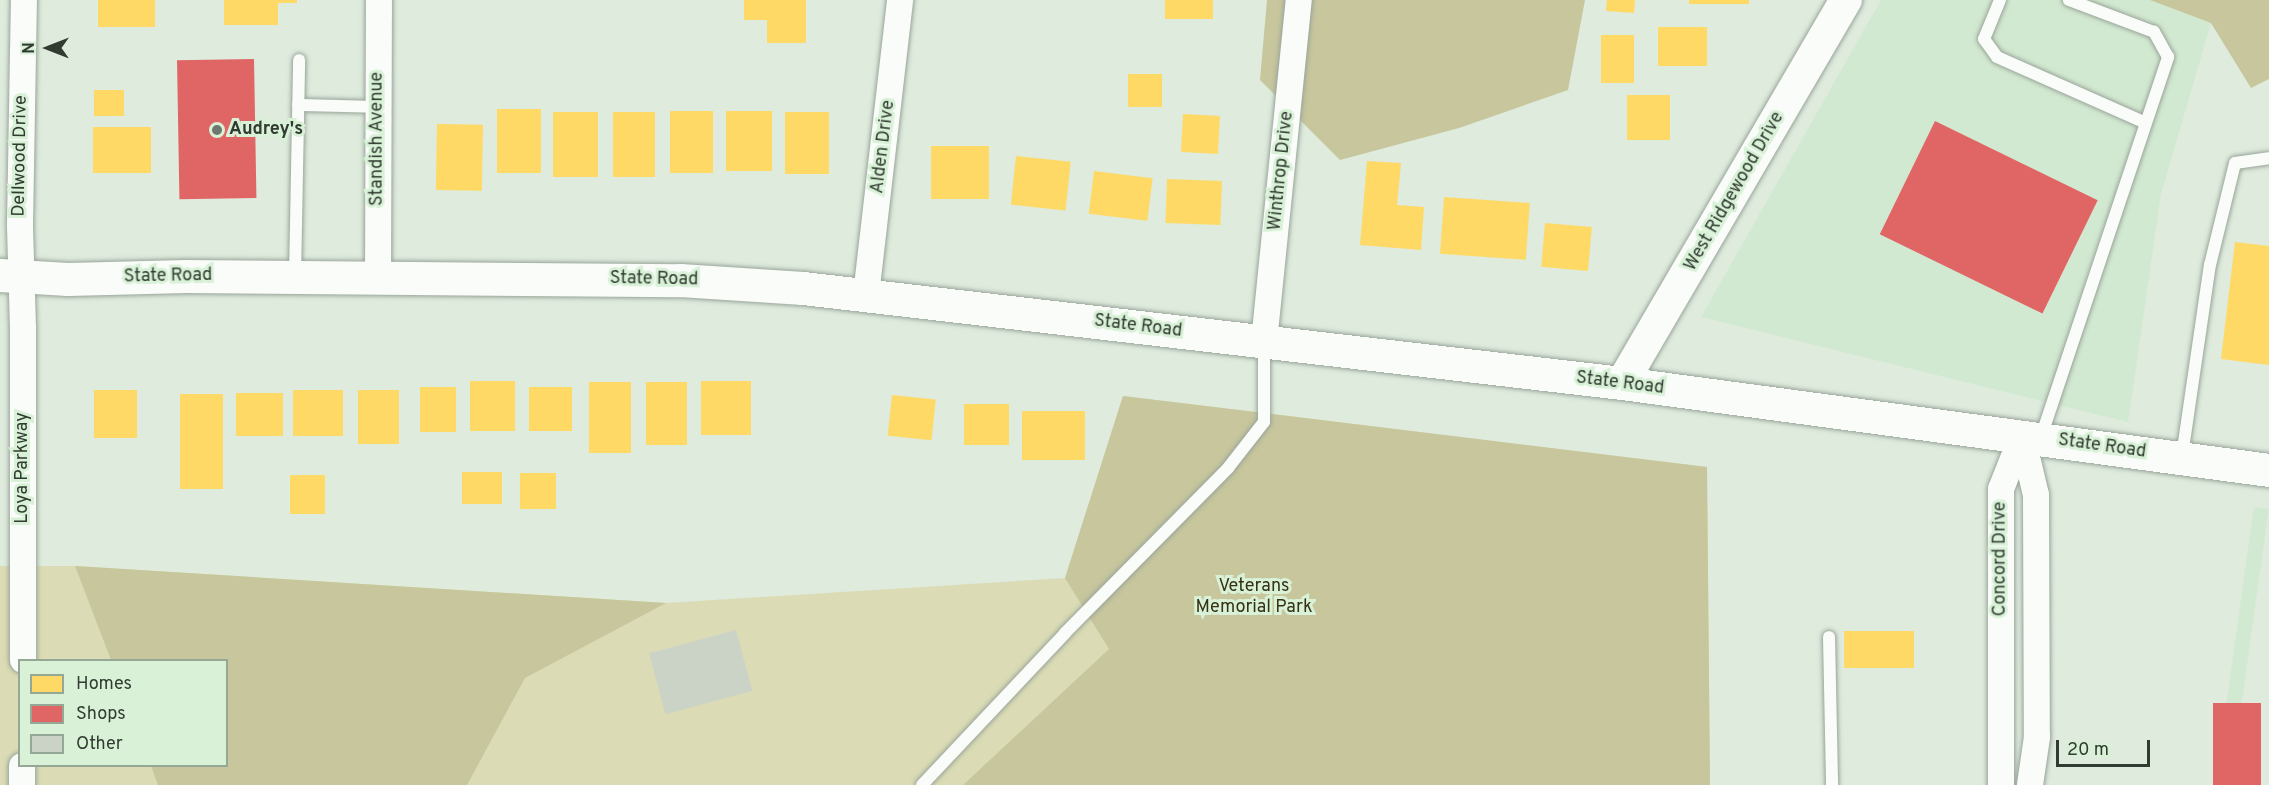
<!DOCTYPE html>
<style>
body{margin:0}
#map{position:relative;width:2269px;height:785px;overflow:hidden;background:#deebdd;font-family:Overpass,sans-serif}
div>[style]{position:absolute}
.built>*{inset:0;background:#d2e9d1;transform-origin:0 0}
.green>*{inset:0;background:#dbdcb5}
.forest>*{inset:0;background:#c7c69d}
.homes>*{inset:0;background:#ffd966;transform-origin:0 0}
.shops>*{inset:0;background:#e06666;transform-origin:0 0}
.building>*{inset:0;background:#cbd3c6;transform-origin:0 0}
.roads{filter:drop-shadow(0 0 2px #9aa59a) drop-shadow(0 0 2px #9aa59a)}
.service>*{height:12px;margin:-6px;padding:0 6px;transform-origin:6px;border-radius:6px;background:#fafcfa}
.minor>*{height:26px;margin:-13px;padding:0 13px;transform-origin:13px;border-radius:13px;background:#fafcfa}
.tertiary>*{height:32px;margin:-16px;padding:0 16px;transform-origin:16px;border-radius:16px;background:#fafcfa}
.secondary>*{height:33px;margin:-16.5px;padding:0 16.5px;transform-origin:16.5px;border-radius:16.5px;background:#fafcfa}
.dots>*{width:16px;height:16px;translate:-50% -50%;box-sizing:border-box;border:3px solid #d8f1d7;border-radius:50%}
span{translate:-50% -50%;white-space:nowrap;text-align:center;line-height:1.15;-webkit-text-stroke:6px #d8f1d7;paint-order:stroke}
.poi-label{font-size:18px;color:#313b31;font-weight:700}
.left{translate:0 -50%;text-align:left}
.street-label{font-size:18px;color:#313b31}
.park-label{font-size:18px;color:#363113}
.legend{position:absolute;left:18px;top:659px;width:210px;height:108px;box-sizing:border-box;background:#d8f1d7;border:2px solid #95a895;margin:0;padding:8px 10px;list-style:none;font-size:18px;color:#313b31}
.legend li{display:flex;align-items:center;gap:12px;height:30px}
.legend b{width:30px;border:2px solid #95a895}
.north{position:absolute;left:18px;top:18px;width:60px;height:60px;-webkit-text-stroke:4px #d8f1d7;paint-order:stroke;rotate:270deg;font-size:16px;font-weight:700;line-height:24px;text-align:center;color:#313b31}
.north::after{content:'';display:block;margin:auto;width:21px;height:27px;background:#313b31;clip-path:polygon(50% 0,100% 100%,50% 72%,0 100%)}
.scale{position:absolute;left:2056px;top:740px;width:94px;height:27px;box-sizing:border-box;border:3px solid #313b31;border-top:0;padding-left:8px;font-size:18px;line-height:21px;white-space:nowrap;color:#313b31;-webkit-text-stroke:4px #d8f1d7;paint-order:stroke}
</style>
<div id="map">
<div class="built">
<div style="clip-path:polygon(1881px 0,2150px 0,2211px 23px,2161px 194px,2128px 422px,1701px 317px)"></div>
<div style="left:2254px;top:507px;width:15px;height:247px;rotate:8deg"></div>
</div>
<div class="green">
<div style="clip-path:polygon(evenodd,1123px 396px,1707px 467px,1710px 785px,0 785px,0 566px,75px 566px,666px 603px,1065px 578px,1123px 396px,20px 660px,226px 660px,226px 766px,20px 766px,20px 660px)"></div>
</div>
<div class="forest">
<div style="clip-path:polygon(1267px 0,1585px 0,1568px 90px,1459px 128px,1340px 160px,1260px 80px)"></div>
<div style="clip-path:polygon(2150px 0,2269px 0,2269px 79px,2251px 88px,2211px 23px)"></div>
<div style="clip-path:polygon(1123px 396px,1707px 467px,1710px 785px,963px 785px,1109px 649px,1065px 578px)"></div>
<div style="clip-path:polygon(75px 566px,666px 603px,525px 678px,467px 785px,158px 785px,151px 766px,226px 766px,226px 660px,111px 660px)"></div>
</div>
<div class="homes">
<div style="left:98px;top:0;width:57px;height:27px"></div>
<div style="clip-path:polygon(224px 0,297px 0,297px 3px,278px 3px,278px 25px,224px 25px)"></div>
<div style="clip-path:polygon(744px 0,806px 0,806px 43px,767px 43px,767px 20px,744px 20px)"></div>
<div style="left:1165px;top:0;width:48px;height:19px"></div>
<div style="clip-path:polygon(1607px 0,1635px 0,1634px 13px,1606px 11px)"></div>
<div style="left:1689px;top:0;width:60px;height:4px"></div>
<div style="left:1658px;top:27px;width:49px;height:39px"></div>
<div style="left:1601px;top:35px;width:33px;height:48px"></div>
<div style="left:1128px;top:74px;width:34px;height:33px"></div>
<div style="left:94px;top:90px;width:30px;height:26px"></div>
<div style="left:1627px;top:95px;width:43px;height:45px"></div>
<div style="left:497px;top:109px;width:44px;height:64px"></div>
<div style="left:670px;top:111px;width:43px;height:62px"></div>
<div style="left:726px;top:111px;width:46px;height:60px"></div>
<div style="left:553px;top:112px;width:45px;height:65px"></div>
<div style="left:613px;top:112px;width:42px;height:65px"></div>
<div style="left:785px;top:112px;width:44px;height:62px"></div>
<div style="left:1183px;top:114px;width:37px;height:38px;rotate:3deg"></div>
<div style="left:437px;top:124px;width:46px;height:66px;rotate:1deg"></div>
<div style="left:93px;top:127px;width:58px;height:46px"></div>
<div style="left:931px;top:146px;width:58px;height:53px"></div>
<div style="left:1016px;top:156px;width:55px;height:49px;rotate:6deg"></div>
<div style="clip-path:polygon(1367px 161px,1401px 163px,1397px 205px,1424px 207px,1421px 250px,1360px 245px)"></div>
<div style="left:1094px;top:171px;width:59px;height:43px;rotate:7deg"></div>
<div style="left:1167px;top:179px;width:55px;height:44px;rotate:2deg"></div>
<div style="left:1444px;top:197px;width:86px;height:57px;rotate:4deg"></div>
<div style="left:1545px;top:223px;width:47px;height:44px;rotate:5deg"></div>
<div style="clip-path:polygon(2235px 242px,2269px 246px,2269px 365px,2221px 359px)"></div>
<div style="left:470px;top:381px;width:45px;height:50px"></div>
<div style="left:701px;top:381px;width:50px;height:54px"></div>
<div style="left:589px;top:382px;width:42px;height:71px"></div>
<div style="left:646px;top:382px;width:41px;height:63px"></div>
<div style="left:420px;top:387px;width:36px;height:45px"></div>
<div style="left:529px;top:387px;width:43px;height:44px"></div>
<div style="left:94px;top:390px;width:43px;height:48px"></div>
<div style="left:293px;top:390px;width:50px;height:46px"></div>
<div style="left:358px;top:390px;width:41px;height:54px"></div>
<div style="left:236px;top:393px;width:47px;height:43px"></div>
<div style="left:180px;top:394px;width:43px;height:95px"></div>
<div style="left:892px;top:395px;width:44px;height:41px;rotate:6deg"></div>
<div style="left:964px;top:404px;width:45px;height:41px"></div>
<div style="left:1022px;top:411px;width:63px;height:49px"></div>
<div style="left:462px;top:472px;width:40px;height:32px"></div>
<div style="left:520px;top:473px;width:36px;height:36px"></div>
<div style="left:290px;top:475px;width:35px;height:39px"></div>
<div style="left:1844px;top:631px;width:70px;height:37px"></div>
</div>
<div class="shops">
<div style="left:254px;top:59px;width:139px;height:77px;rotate:89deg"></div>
<div style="left:1935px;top:121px;width:181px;height:126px;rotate:26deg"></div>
<div style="left:2213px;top:703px;width:48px;height:82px"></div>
</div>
<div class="building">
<div style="left:736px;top:630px;width:63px;height:90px;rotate:75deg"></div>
</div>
<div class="roads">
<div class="service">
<div style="left:2000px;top:0;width:42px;rotate:112.3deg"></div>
<div style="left:1984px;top:39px;width:22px;rotate:54deg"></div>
<div style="left:1997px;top:57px;width:161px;rotate:23.9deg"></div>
<div style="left:298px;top:105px;width:81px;rotate:1.4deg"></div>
<div style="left:295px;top:276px;width:216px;rotate:-88.9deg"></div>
<div style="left:2041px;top:437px;width:401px;rotate:-71.5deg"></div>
<div style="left:2168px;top:57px;width:29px;rotate:-119deg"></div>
<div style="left:2154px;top:32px;width:91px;rotate:-159.4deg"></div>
<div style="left:2182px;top:456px;width:193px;rotate:-81.7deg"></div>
<div style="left:2210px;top:265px;width:105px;rotate:-76.2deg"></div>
<div style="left:2235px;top:163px;width:34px;rotate:-8deg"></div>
<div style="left:1829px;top:637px;width:148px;rotate:88.8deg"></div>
<div style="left:922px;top:785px;width:209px;rotate:-46.7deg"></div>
<div style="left:1065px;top:633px;width:232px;rotate:-45.3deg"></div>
<div style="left:1228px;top:468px;width:58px;rotate:-52deg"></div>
<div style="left:1264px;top:422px;width:79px;rotate:-90deg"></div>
</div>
<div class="minor">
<div style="left:378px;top:278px;width:278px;rotate:-89.8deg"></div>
<div style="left:866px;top:295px;width:297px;rotate:-83.4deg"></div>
<div style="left:1264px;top:342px;width:344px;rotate:-84.2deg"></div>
<div style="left:2022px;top:436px;width:61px;rotate:76.7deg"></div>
<div style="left:2036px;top:495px;width:242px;rotate:89.8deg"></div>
<div style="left:2037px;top:737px;width:49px;rotate:98.3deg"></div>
<div style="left:23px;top:660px;width:332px;rotate:-90deg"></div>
<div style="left:23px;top:328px;width:103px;rotate:-91.7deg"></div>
<div style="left:20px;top:225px;width:225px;rotate:-89deg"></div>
<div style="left:22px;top:785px;width:19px;rotate:-90deg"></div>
<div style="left:2001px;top:785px;width:296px;rotate:-90deg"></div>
<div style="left:2001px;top:489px;width:57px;rotate:-68.4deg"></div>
</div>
<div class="tertiary">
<div style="left:1622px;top:383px;width:444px;rotate:-59.7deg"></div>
</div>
<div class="secondary">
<div style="left:0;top:275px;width:68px;rotate:3.4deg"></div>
<div style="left:68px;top:279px;width:118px;rotate:-1.5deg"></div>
<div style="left:186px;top:276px;width:494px;rotate:0.5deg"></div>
<div style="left:680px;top:280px;width:123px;rotate:3.7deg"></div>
<div style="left:803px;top:288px;width:824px;rotate:6.62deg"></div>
<div style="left:1622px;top:383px;width:653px;rotate:7.66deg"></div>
</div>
</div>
<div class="dots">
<div style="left:217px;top:130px;background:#6e796d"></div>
</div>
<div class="poi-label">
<span class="left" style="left:229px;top:130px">Audrey's</span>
</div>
<div class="street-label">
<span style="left:378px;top:139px;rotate:-90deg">Standish Avenue</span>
<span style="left:884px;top:147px;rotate:-83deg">Alden Drive</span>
<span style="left:21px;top:156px;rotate:-89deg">Dellwood Drive</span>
<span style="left:1282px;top:171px;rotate:-84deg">Winthrop Drive</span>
<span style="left:1735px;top:192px;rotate:-60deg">West Ridgewood Drive</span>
<span style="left:168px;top:277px;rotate:-1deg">State Road</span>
<span style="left:654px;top:280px;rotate:1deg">State Road</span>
<span style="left:1138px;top:327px;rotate:7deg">State Road</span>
<span style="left:1620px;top:384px;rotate:7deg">State Road</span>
<span style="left:2102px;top:447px;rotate:8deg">State Road</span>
<span style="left:23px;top:468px;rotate:-90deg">Loya Parkway</span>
<span style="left:2001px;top:559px;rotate:-90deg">Concord Drive</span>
</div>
<div class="park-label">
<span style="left:1254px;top:598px">Veterans<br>Memorial Park</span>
</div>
<ul class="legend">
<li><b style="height:16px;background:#ffd966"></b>Homes</li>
<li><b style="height:16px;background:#e06666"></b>Shops</li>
<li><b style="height:16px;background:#cbd3c6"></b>Other</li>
</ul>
<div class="north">N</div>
<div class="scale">20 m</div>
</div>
